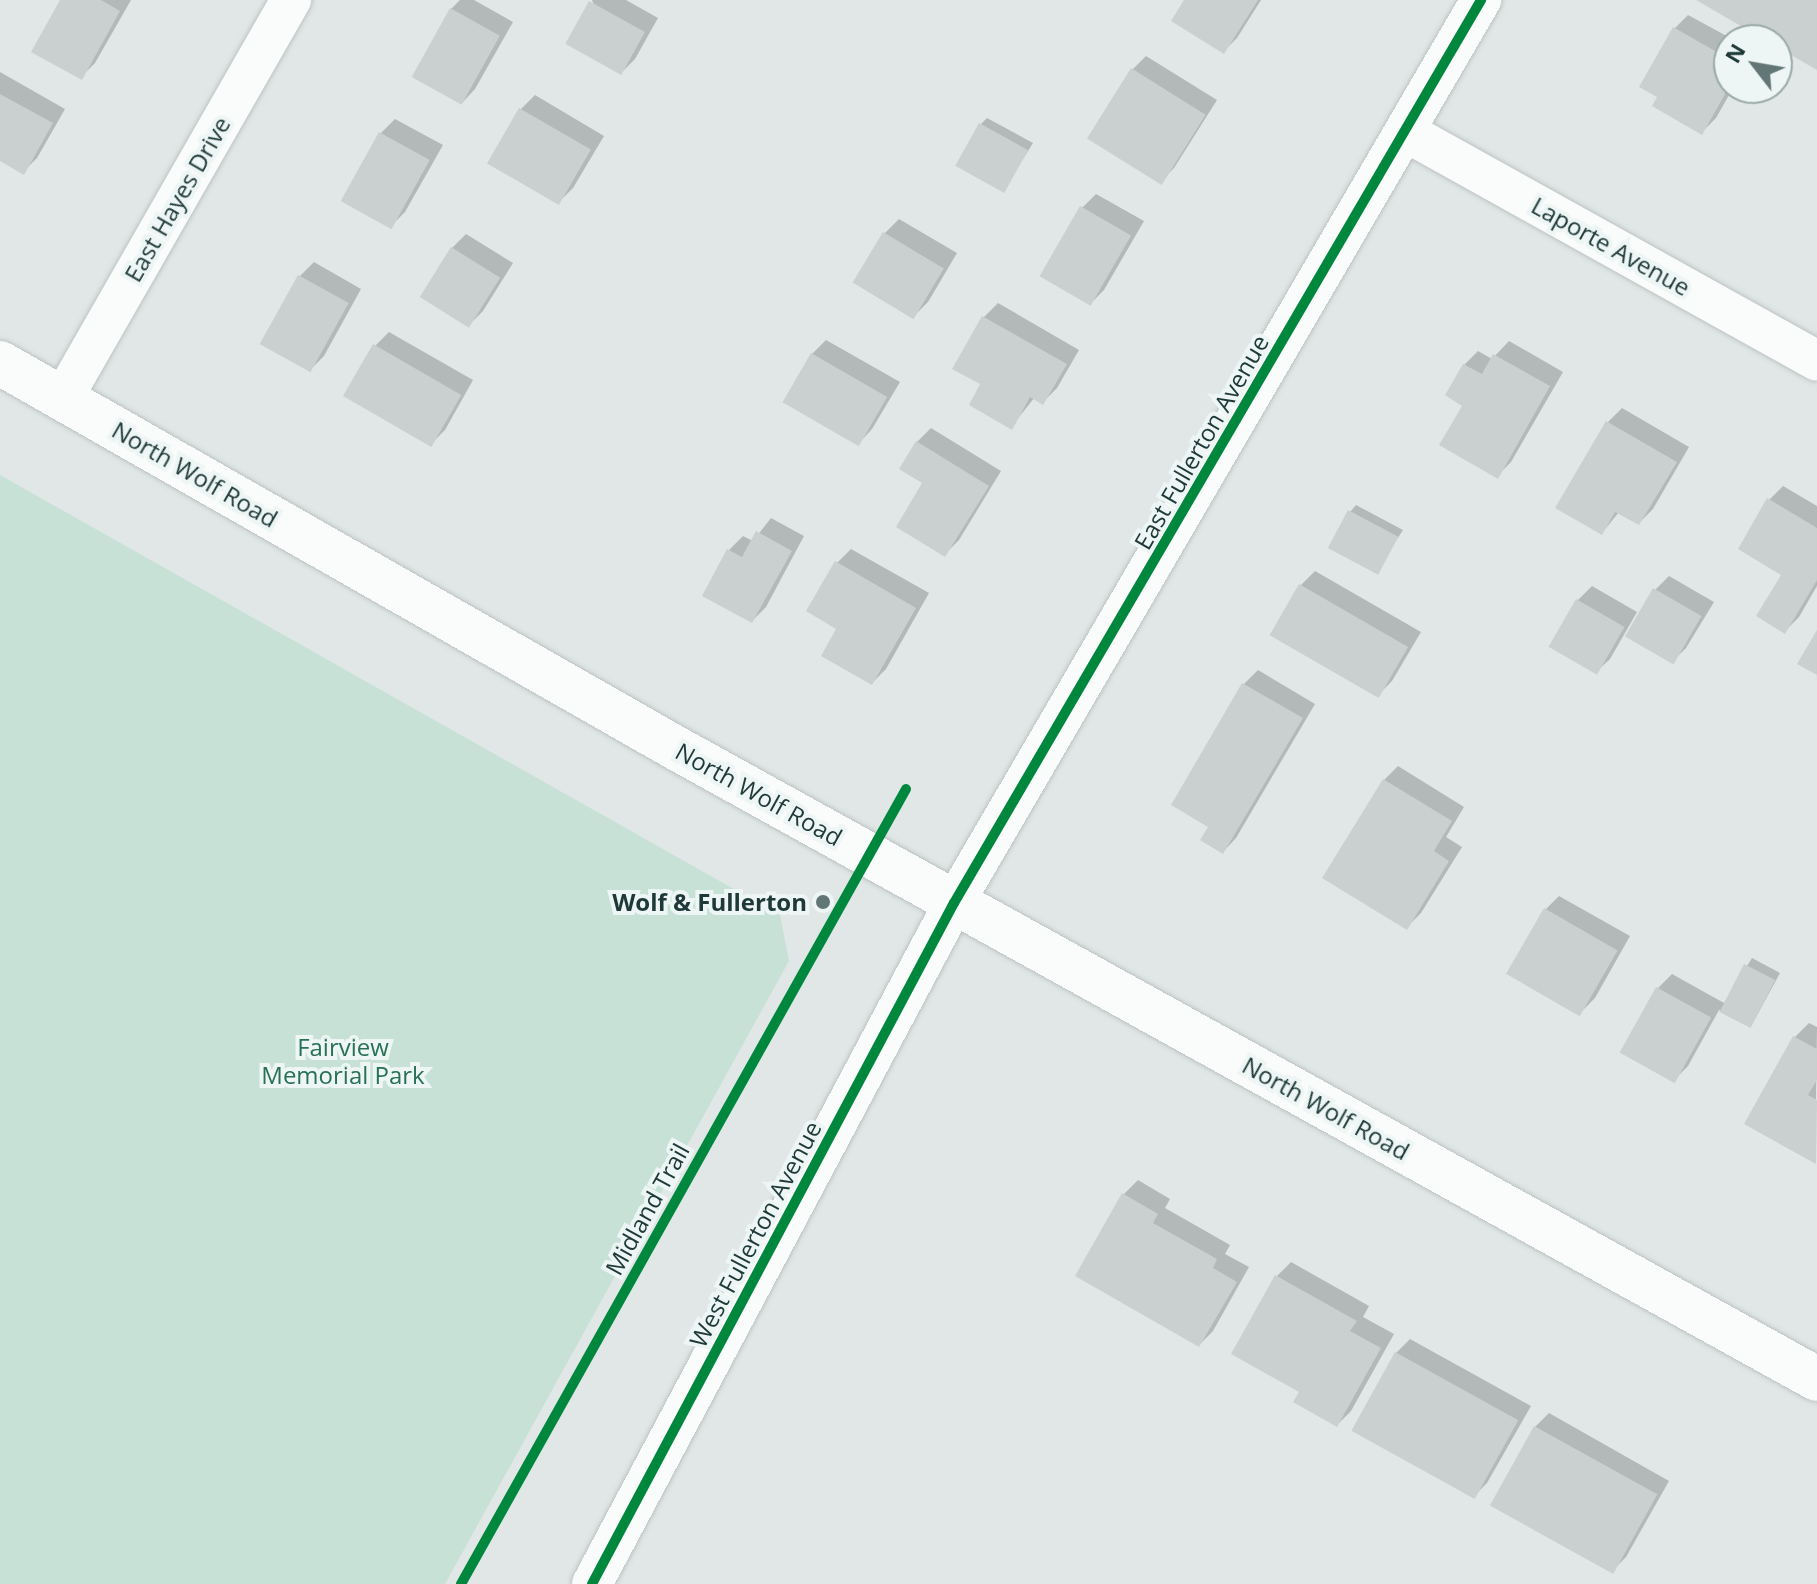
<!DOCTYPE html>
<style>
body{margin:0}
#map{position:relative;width:1817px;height:1584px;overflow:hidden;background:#e0e7e6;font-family:"Open Sans",sans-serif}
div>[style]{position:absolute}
.green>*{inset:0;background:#c8e1d6}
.shadow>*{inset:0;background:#0003}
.building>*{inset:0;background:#cad0cf;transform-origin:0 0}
.roads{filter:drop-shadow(0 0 2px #bdc3c3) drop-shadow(0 0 2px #bdc3c3)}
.street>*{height:40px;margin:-20px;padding:0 20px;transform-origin:20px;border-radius:20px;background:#fafbfb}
.secondary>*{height:44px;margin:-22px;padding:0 22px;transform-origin:22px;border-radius:22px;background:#fafbfb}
.cycleway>*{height:10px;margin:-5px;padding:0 5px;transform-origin:5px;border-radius:5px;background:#00873e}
.dots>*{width:22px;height:22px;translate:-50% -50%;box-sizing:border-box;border:4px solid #edf6f4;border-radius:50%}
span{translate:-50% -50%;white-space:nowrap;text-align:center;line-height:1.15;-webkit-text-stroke:8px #edf6f4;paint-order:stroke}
.street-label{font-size:24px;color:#1e3938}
.poi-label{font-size:24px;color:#1e3938;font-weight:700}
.right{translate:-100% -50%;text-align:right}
.park-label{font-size:24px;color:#287156}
.north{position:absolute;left:1713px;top:24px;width:80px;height:80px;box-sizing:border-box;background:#edf6f4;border:2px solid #9aaaa9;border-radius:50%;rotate:301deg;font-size:22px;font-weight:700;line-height:32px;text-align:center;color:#1e3938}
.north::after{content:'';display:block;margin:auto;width:28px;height:36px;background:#627675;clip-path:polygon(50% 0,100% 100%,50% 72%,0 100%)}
</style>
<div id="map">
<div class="green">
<div style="clip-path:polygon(0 475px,780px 915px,789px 961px,445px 1584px,0 1584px)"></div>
</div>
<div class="shadow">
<div style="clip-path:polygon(62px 0,131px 0,95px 63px,81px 77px)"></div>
<div style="clip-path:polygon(460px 0,474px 0,513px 22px,475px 89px,462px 103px,451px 9px)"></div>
<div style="clip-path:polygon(592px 0,626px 0,658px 18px,635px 59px,621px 73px)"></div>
<div style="clip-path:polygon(1187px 0,1261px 0,1237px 38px,1223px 52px)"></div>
<div style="clip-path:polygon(1688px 15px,1734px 40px,1729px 40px,1729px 88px,1733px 88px,1716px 118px,1702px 132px,1660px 96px,1674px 29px)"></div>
<div style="clip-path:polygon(1146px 56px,1217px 100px,1174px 168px,1160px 182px,1132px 70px)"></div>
<div style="clip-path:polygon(0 72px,65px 109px,37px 158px,23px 172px,0 159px)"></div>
<div style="clip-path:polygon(535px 95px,604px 136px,573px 188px,559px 202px,521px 109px)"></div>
<div style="clip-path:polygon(987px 118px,1033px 143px,1003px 191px,981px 124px)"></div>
<div style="clip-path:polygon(395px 119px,443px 145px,405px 212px,391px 226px,381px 133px)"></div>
<div style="clip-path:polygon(1096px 194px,1144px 221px,1104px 290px,1090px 304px,1082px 208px)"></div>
<div style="clip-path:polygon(899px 219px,957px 253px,928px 302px,914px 316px,856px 282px,885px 233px)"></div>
<div style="clip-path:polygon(466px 234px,513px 263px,483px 311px,469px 325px,452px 248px)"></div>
<div style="clip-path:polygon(314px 262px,361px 289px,324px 356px,310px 370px,300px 276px)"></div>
<div style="clip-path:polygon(998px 303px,1079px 350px,1057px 388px,1043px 402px,1035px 397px,1011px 427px,983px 384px,984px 317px)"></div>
<div style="clip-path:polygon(389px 332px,473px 380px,445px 430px,431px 444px,375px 346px)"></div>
<div style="clip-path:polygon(826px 340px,900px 382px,872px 429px,859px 443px,812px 354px)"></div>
<div style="clip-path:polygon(1509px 341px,1563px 372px,1511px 462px,1497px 476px,1464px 365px,1478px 351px,1492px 359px)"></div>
<div style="clip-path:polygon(1622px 408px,1689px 447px,1653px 509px,1639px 523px,1619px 512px,1602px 533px,1558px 507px,1608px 422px)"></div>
<div style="clip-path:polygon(931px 428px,1001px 471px,959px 540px,945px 554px,917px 442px)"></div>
<div style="clip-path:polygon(1783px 486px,1817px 506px,1817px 586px,1799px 617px,1785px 631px,1784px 575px,1769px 500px)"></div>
<div style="clip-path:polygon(1356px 505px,1403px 530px,1375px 573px,1350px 512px)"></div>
<div style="clip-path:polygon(771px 518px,804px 536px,766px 607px,752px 621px,705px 595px,729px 550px,743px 536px,753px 541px)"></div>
<div style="clip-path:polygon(851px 549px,929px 593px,886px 669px,872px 683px,839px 628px,837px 563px)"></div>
<div style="clip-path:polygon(1315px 571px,1421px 632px,1392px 681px,1378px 695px,1272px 634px,1301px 585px)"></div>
<div style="clip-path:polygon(1669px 576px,1714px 602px,1686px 648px,1672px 662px,1655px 590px)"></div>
<div style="clip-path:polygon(1592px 586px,1637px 612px,1610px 659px,1596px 672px,1578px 600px)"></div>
<div style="clip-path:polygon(1258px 670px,1315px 704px,1236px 838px,1223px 852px,1211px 826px,1173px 805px,1244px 684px)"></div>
<div style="clip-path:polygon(1398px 766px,1464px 807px,1446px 837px,1462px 847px,1421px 913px,1407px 927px,1384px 780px)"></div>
<div style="clip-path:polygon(1559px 896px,1630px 936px,1595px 998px,1581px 1012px,1545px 910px)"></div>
<div style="clip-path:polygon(1752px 958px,1780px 973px,1755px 1019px,1748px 1025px,1719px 1010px,1688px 1066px,1674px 1080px,1658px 988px,1672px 974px,1724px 1003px)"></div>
<div style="clip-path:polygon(1809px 1023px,1817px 1027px,1815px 1162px,1746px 1123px,1795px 1037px)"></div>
<div style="clip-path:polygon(1138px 1180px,1170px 1199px,1165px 1208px,1230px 1245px,1225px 1254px,1249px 1267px,1213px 1331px,1199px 1345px,1124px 1194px)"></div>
<div style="clip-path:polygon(1291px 1262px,1369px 1306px,1363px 1317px,1394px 1334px,1351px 1411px,1337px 1425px,1302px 1392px,1277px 1276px)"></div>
<div style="clip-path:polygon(1410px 1339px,1531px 1406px,1487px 1483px,1473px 1497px,1396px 1353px)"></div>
<div style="clip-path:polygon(1549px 1413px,1669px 1481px,1626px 1557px,1612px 1571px,1535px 1427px)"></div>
</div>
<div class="building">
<div style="clip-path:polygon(60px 0,101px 0,120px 11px,82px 80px,31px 52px)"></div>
<div style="clip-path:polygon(1184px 0,1258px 0,1224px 54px,1171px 21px)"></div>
<div style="clip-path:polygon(1696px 0,1817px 0,1817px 70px,1777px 47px,1777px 40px,1765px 40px)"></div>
<div style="left:589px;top:1px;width:64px;height:49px;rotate:29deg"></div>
<div style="left:450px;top:8px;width:57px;height:79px;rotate:29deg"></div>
<div style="clip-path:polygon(1673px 27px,1729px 59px,1729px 87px,1702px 135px,1652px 106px,1657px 97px,1639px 87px)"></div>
<div style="left:1131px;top:68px;width:88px;height:83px;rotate:32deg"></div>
<div style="clip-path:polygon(0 94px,53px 123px,24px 175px,0 161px)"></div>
<div style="left:519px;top:108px;width:83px;height:64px;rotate:30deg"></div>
<div style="left:979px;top:123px;width:56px;height:49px;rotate:29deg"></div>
<div style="left:379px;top:132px;width:58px;height:79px;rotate:29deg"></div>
<div style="left:1080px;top:206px;width:59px;height:81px;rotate:30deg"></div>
<div style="left:883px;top:232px;width:71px;height:59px;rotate:31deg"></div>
<div style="left:451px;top:247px;width:58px;height:59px;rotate:32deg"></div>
<div style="left:298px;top:275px;width:58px;height:79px;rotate:29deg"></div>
<div style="clip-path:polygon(982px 316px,1067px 364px,1043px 405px,1030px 397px,1012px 430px,969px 405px,980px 384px,952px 369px)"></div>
<div style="left:373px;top:344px;width:102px;height:60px;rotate:30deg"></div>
<div style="left:811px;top:353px;width:88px;height:57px;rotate:30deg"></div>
<div style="clip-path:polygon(1493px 354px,1550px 386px,1498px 479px,1439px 445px,1462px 406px,1445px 395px,1463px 364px,1482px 374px)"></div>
<div style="clip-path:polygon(1606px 421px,1677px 462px,1639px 525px,1615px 512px,1602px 535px,1555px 508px)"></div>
<div style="clip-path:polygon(916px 441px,989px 486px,945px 557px,896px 527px,922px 483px,899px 469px)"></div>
<div style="clip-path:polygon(1767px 498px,1817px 528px,1817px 580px,1785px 634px,1756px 616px,1781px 575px,1738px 549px)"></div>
<div style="left:1348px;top:510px;width:57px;height:43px;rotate:28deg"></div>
<div style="clip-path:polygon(756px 531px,792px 551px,752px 623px,702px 596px,727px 549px,742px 557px)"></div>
<div style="clip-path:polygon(835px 561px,916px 608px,872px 685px,821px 656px,836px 629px,806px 611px)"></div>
<div style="left:1299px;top:584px;width:126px;height:59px;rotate:30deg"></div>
<div style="left:1653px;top:588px;width:56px;height:56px;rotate:30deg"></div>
<div style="left:1576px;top:599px;width:56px;height:55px;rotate:30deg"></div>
<div style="clip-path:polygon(1817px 630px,1817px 675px,1797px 664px)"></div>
<div style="clip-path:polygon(1242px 683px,1303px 718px,1223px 854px,1200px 840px,1208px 827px,1171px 805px)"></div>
<div style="clip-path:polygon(1383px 779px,1452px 821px,1434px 851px,1449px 861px,1407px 930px,1322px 878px)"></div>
<div style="left:1544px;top:908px;width:85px;height:76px;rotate:30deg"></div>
<div style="left:1744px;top:964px;width:35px;height:54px;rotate:27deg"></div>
<div style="left:1656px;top:987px;width:63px;height:75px;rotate:29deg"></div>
<div style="clip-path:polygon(1793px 1036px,1817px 1049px,1817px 1080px,1808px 1095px,1817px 1100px,1816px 1164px,1744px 1124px)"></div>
<div style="clip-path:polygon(1122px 1193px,1158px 1214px,1153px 1223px,1217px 1259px,1213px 1268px,1237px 1282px,1199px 1347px,1075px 1276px)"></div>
<div style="clip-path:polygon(1275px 1275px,1357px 1321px,1350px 1331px,1381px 1348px,1337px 1427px,1293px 1402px,1299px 1392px,1231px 1354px)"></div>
<div style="left:1395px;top:1352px;width:141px;height:90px;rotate:29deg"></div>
<div style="left:1534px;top:1426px;width:141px;height:91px;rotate:29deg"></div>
</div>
<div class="roads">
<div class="street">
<div style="left:1406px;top:132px;width:470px;rotate:29.1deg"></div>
<div style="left:63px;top:398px;width:459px;rotate:-60.2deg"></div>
<div style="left:592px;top:1584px;width:771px;rotate:-62.01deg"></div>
<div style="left:954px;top:903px;width:1046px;rotate:-59.73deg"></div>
</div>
<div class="secondary">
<div style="left:0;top:363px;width:776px;rotate:29.67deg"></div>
<div style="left:674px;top:747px;width:1306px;rotate:28.94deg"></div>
</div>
</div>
<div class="cycleway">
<div style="left:461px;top:1584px;width:911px;rotate:-60.76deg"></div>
<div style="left:592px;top:1584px;width:771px;rotate:-62.01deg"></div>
<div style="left:954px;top:903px;width:1046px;rotate:-59.73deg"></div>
</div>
<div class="dots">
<div style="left:823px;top:902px;background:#627675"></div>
</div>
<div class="street-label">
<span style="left:177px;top:199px;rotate:-60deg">East Hayes Drive</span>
<span style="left:1611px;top:246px;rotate:29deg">Laporte Avenue</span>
<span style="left:1201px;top:442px;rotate:-60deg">East Fullerton Avenue</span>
<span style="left:195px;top:474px;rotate:30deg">North Wolf Road</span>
<span style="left:759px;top:794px;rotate:29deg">North Wolf Road</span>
<span style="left:1326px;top:1108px;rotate:29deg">North Wolf Road</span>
<span style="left:647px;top:1209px;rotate:-61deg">Midland Trail</span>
<span style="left:755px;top:1234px;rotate:-62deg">West Fullerton Avenue</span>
</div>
<div class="poi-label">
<span class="right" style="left:807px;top:902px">Wolf &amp; Fullerton</span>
</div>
<div class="park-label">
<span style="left:343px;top:1061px">Fairview<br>Memorial Park</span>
</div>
<div class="north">N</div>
</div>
